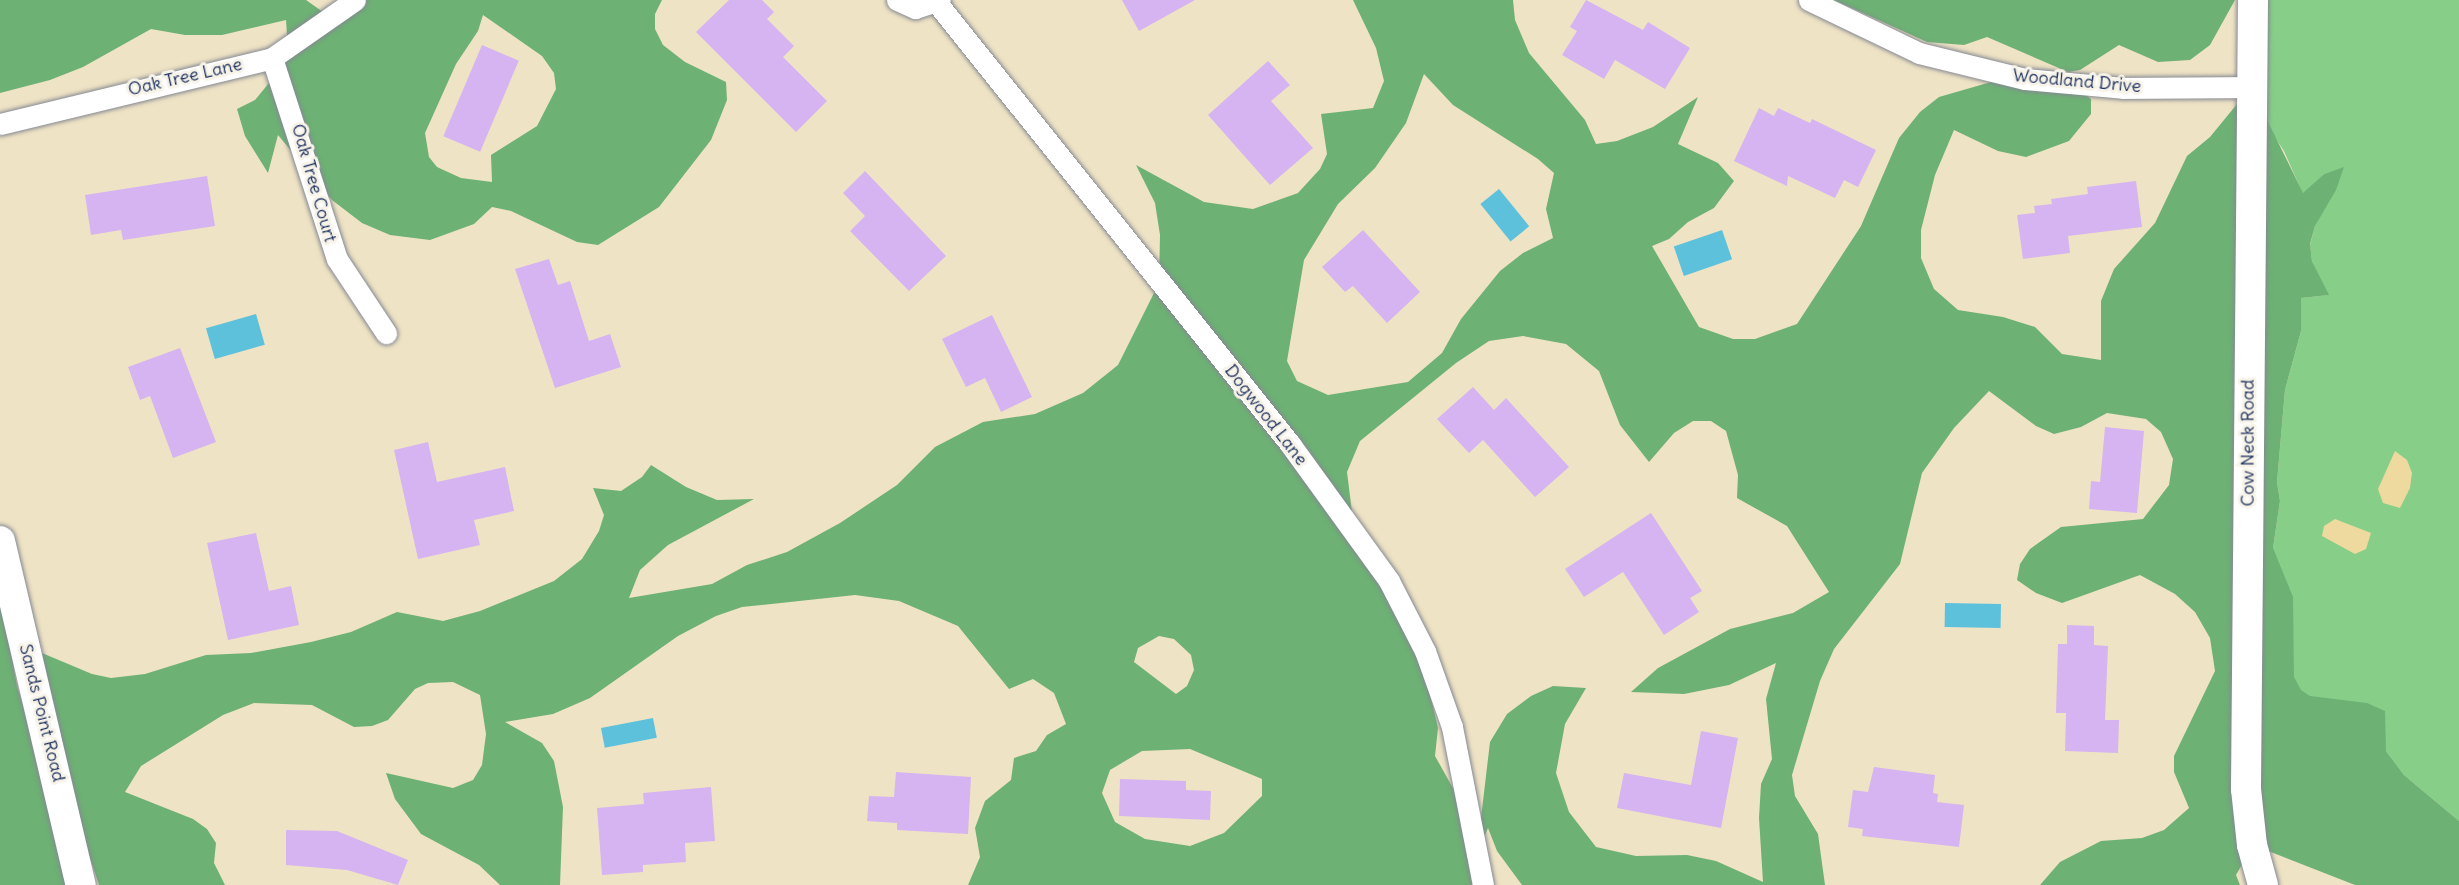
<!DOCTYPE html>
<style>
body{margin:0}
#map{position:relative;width:2459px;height:885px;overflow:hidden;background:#efe3c5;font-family:Delius,sans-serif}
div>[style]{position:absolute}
.green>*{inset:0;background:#87ce88}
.forest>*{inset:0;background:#6db174}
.sand>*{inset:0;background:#eeda9e}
.water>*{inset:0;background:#5ec1dc;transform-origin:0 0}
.building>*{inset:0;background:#d5b4f1;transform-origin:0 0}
.roads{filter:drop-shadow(0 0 2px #858992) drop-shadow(0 0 2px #858992)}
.street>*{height:21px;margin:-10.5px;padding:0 10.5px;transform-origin:10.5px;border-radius:10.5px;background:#fff}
.secondary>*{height:30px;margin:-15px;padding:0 15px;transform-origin:15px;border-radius:15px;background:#fff}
span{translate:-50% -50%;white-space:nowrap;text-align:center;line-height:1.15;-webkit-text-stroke:6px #f7f3e8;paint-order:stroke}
.street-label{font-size:18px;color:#1b2f5e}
</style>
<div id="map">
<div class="green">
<div style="clip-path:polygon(2253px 0,2459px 0,2459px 821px,2404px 775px,2386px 751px,2383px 730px,2285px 705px,2273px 548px,2280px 501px,2277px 482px,2285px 390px,2301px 331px,2301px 298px,2328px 295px,2312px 261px,2310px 245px,2315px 226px,2343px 168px,2324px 174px,2303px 194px,2284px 151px,2267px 125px)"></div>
</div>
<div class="forest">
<div style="clip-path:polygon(evenodd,0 0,306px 0,323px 12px,340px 0,662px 0,655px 14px,655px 29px,663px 45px,685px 62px,726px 82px,727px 100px,711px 140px,659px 207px,598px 245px,577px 242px,511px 211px,492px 207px,474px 224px,430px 240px,390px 235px,362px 223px,332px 200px,278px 135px,268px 173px,245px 136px,237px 109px,255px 100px,269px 83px,287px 35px,286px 20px,222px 35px,185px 35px,151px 29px,83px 67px,50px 80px,0 93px,0 0,483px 15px,542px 56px,554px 73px,556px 89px,537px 126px,491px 155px,492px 182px,461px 178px,437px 167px,429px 157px,425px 133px,456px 64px,478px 31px,483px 15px)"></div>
<div style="clip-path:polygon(evenodd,1353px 0,1513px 0,1515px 20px,1529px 53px,1585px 120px,1596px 144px,1617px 141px,1653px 127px,1698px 97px,1678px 144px,1718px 163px,1734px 181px,1714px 208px,1688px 222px,1669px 239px,1652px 246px,1699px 327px,1733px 339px,1755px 339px,1797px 324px,1861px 226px,1899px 138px,1920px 112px,1939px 97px,1991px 82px,2083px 93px,2091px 99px,2091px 114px,2069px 141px,2026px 157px,1998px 151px,1954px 130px,1935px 175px,1921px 230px,1921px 258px,1934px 289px,1958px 310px,2003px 317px,2035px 327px,2062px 354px,2101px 360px,2101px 301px,2114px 269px,2155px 223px,2187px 156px,2210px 137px,2251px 87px,2303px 193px,2324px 174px,2344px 167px,2336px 190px,2315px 226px,2310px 244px,2312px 261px,2329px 295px,2301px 298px,2301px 331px,2285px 390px,2277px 482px,2280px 501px,2273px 548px,2293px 597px,2294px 677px,2301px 690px,2310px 696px,2367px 703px,2385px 711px,2386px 751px,2404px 775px,2459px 821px,2459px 885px,2355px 885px,2253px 845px,2236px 875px,2240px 885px,2040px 885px,2060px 862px,2101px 841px,2142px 838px,2164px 830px,2189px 808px,2174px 772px,2174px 756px,2215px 671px,2210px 638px,2195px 612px,2175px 594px,2140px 575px,2062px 603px,2036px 593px,2017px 580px,2020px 564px,2030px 549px,2061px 527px,2143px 519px,2169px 485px,2173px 459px,2161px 432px,2146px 419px,2107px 413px,2081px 427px,2054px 434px,2036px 426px,1989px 391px,1954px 428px,1922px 473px,1900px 564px,1834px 649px,1820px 681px,1792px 775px,1795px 796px,1818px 834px,1825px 885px,1522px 885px,1497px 851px,1488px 828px,1471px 867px,1472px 885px,968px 885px,980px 857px,975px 828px,985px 801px,1011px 780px,1014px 758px,1036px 751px,1047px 735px,1066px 724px,1054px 693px,1033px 679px,1009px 689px,958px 626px,899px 601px,855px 595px,742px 607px,716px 616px,678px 636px,590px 698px,553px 714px,505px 722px,542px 743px,554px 761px,563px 807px,560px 885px,500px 885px,479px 865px,421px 834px,395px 799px,386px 773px,453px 788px,473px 780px,482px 765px,486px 734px,480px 695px,453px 682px,428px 683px,415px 689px,388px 720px,372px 726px,354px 727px,312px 705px,254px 703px,223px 715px,141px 766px,125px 792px,193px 819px,207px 829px,216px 843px,214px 863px,225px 885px,99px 885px,80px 828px,42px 653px,92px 674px,111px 678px,145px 674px,206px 655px,251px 653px,311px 642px,351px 632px,397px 612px,443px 621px,480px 611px,554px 581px,582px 559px,599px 531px,604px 515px,593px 488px,621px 491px,642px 477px,651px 465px,686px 487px,717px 500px,754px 499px,668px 545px,640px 570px,629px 598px,712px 584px,747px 565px,787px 552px,840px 523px,897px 485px,935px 447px,983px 422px,1035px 414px,1083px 393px,1118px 365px,1159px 283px,1160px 235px,1155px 203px,1136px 165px,1204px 202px,1253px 209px,1298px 193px,1320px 169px,1327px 154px,1321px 114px,1373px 108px,1384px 81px,1376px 48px,1353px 0,1424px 74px,1453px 105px,1538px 159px,1554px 173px,1546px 209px,1553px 238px,1523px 253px,1500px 271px,1461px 319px,1442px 353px,1408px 382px,1328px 395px,1297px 381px,1287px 361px,1304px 260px,1338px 204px,1375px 168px,1406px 123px,1424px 74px,1353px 0,1523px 336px,1566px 344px,1599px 371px,1620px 425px,1649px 462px,1674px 433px,1693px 421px,1711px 421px,1726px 431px,1738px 475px,1737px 498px,1787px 526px,1829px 592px,1793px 613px,1730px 629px,1658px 668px,1631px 692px,1684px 694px,1729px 685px,1776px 663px,1766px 699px,1772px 759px,1761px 784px,1759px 818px,1763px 882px,1716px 861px,1687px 855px,1636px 856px,1596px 847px,1569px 812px,1556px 773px,1565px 724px,1586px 688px,1553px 686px,1531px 696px,1507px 714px,1490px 742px,1481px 818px,1458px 797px,1435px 756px,1438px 728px,1406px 594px,1353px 520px,1347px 472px,1360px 441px,1456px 363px,1489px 341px,1523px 336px,1353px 0,1159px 636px,1174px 639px,1191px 655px,1194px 670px,1187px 686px,1176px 694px,1134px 662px,1138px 648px,1159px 636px,1353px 0,1190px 749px,1262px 779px,1262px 796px,1224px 833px,1190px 846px,1145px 839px,1115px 822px,1102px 793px,1110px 770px,1142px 751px,1190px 749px)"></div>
<div style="clip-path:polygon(1834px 0,2235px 0,2210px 45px,2190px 60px,2158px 62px,2119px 45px,2080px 70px,2068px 72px,1987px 37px,1964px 45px,1927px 42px)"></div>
<div style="clip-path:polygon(0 594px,17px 686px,53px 801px,73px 885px,0 885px)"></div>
</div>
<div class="sand">
<div style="clip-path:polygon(2395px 451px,2407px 460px,2412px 473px,2410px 488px,2400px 508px,2383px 503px,2378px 489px)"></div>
<div style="clip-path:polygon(2335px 519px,2371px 533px,2366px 549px,2355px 554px,2322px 536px,2324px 526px)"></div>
</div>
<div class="water">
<div style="left:1499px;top:189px;width:48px;height:24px;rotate:51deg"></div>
<div style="left:1722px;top:230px;width:31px;height:51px;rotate:71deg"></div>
<div style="left:256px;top:314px;width:32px;height:52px;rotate:74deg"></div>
<div style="left:1945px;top:603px;width:56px;height:24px;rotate:1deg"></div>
<div style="left:653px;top:718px;width:20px;height:53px;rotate:79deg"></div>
</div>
<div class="building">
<div style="clip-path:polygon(729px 0,762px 0,774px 12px,767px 19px,794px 46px,783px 57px,827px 101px,796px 132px,696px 32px)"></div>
<div style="clip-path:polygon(1122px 0,1195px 0,1139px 31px)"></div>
<div style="clip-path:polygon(1586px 0,1643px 30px,1648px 22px,1690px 48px,1665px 89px,1615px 60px,1604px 79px,1562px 55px,1577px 31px,1570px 27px)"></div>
<div style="left:482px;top:45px;width:40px;height:99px;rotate:23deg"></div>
<div style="clip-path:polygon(1268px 61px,1290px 85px,1271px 101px,1313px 148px,1270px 185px,1208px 115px)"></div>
<div style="clip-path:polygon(1759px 108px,1774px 116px,1778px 108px,1810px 123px,1812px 119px,1876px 150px,1858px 187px,1844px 180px,1835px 198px,1788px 176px,1787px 186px,1734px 161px)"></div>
<div style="clip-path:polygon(865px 171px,946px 256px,909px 291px,850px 231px,865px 216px,843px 193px)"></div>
<div style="clip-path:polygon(207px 176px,215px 226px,123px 240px,121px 230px,91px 235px,85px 195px)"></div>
<div style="clip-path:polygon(2136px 181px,2142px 227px,2068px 236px,2070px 253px,2023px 259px,2017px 215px,2035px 213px,2034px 206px,2052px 204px,2051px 199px,2088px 194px,2087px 187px)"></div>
<div style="clip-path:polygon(1363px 230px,1420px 292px,1387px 323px,1353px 286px,1345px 292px,1322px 267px)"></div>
<div style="clip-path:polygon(549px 259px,558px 285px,570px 281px,589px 341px,610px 334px,621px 367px,555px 388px,515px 269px)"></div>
<div style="clip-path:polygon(992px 315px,1032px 397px,1001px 412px,985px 378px,966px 387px,942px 339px)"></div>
<div style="clip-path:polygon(180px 348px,216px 442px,173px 458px,150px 396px,140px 400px,128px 367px)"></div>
<div style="clip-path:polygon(1473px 387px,1494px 410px,1506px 398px,1569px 467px,1535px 497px,1483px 440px,1469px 453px,1437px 419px)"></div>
<div style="clip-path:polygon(2105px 427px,2144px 431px,2137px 513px,2089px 509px,2091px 481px,2100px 482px)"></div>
<div style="clip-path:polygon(428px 442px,437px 482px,505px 467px,514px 511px,474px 520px,480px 545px,418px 559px,394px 450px)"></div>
<div style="clip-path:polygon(1651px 513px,1702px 591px,1690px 598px,1699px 612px,1664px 635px,1623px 572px,1584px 597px,1565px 569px)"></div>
<div style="clip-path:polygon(256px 533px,269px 591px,291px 586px,299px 625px,228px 640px,207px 543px)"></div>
<div style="clip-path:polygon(2067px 625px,2094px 626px,2094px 645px,2108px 646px,2105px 720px,2119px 720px,2118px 753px,2065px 751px,2066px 713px,2056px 713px,2058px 644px,2067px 644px)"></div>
<div style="clip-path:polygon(1701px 731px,1738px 738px,1721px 828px,1617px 808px,1624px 773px,1691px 785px)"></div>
<div style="clip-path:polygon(1874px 767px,1935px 775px,1933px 793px,1938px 794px,1937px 802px,1964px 805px,1959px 847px,1862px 836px,1863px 829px,1848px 827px,1853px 790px,1868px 792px)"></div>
<div style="clip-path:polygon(896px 772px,971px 777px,968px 834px,897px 830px,897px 823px,867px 821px,869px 796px,894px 797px)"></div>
<div style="clip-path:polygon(1120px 779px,1186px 781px,1186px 790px,1211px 791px,1210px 820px,1119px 816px)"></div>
<div style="clip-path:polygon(711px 787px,715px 841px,685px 843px,686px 862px,643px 865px,643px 872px,602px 875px,597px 808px,644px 804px,643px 793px)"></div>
<div style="clip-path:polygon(286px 830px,337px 831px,408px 860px,398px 885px,347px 870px,286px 865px)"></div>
</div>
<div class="roads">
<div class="street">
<div style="left:897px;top:0;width:20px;rotate:24deg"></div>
<div style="left:915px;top:8px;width:26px;rotate:-18deg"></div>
<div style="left:1809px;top:0;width:122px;rotate:25.7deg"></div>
<div style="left:1919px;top:53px;width:109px;rotate:13.8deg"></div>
<div style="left:2025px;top:79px;width:98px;rotate:5.2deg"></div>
<div style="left:2123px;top:88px;width:128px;rotate:-0.4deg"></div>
<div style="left:937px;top:3px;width:565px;rotate:51.32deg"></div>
<div style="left:1290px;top:444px;width:169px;rotate:54.1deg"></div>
<div style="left:1389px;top:581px;width:79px;rotate:62.8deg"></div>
<div style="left:1425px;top:651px;width:81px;rotate:70.4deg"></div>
<div style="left:1452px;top:727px;width:161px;rotate:78.9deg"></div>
<div style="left:272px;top:58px;width:211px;rotate:72.1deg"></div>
<div style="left:337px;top:259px;width:89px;rotate:56.5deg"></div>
<div style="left:0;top:124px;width:280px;rotate:-13.6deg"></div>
<div style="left:272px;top:58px;width:101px;rotate:-34.9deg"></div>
</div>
<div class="secondary">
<div style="left:2253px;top:0;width:789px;rotate:90.51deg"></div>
<div style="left:2246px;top:789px;width:56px;rotate:83.9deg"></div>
<div style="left:2252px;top:845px;width:41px;rotate:74.6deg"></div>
<div style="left:0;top:541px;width:353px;rotate:76.8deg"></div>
</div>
</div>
<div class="street-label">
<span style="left:185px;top:77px;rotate:-13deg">Oak Tree Lane</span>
<span style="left:2077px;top:81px;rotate:5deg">Woodland Drive</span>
<span style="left:314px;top:183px;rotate:74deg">Oak Tree Court</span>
<span style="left:1266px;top:415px;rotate:52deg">Dogwood Lane</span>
<span style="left:2248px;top:443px;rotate:-90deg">Cow Neck Road</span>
<span style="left:42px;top:713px;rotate:76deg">Sands Point Road</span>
</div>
</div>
